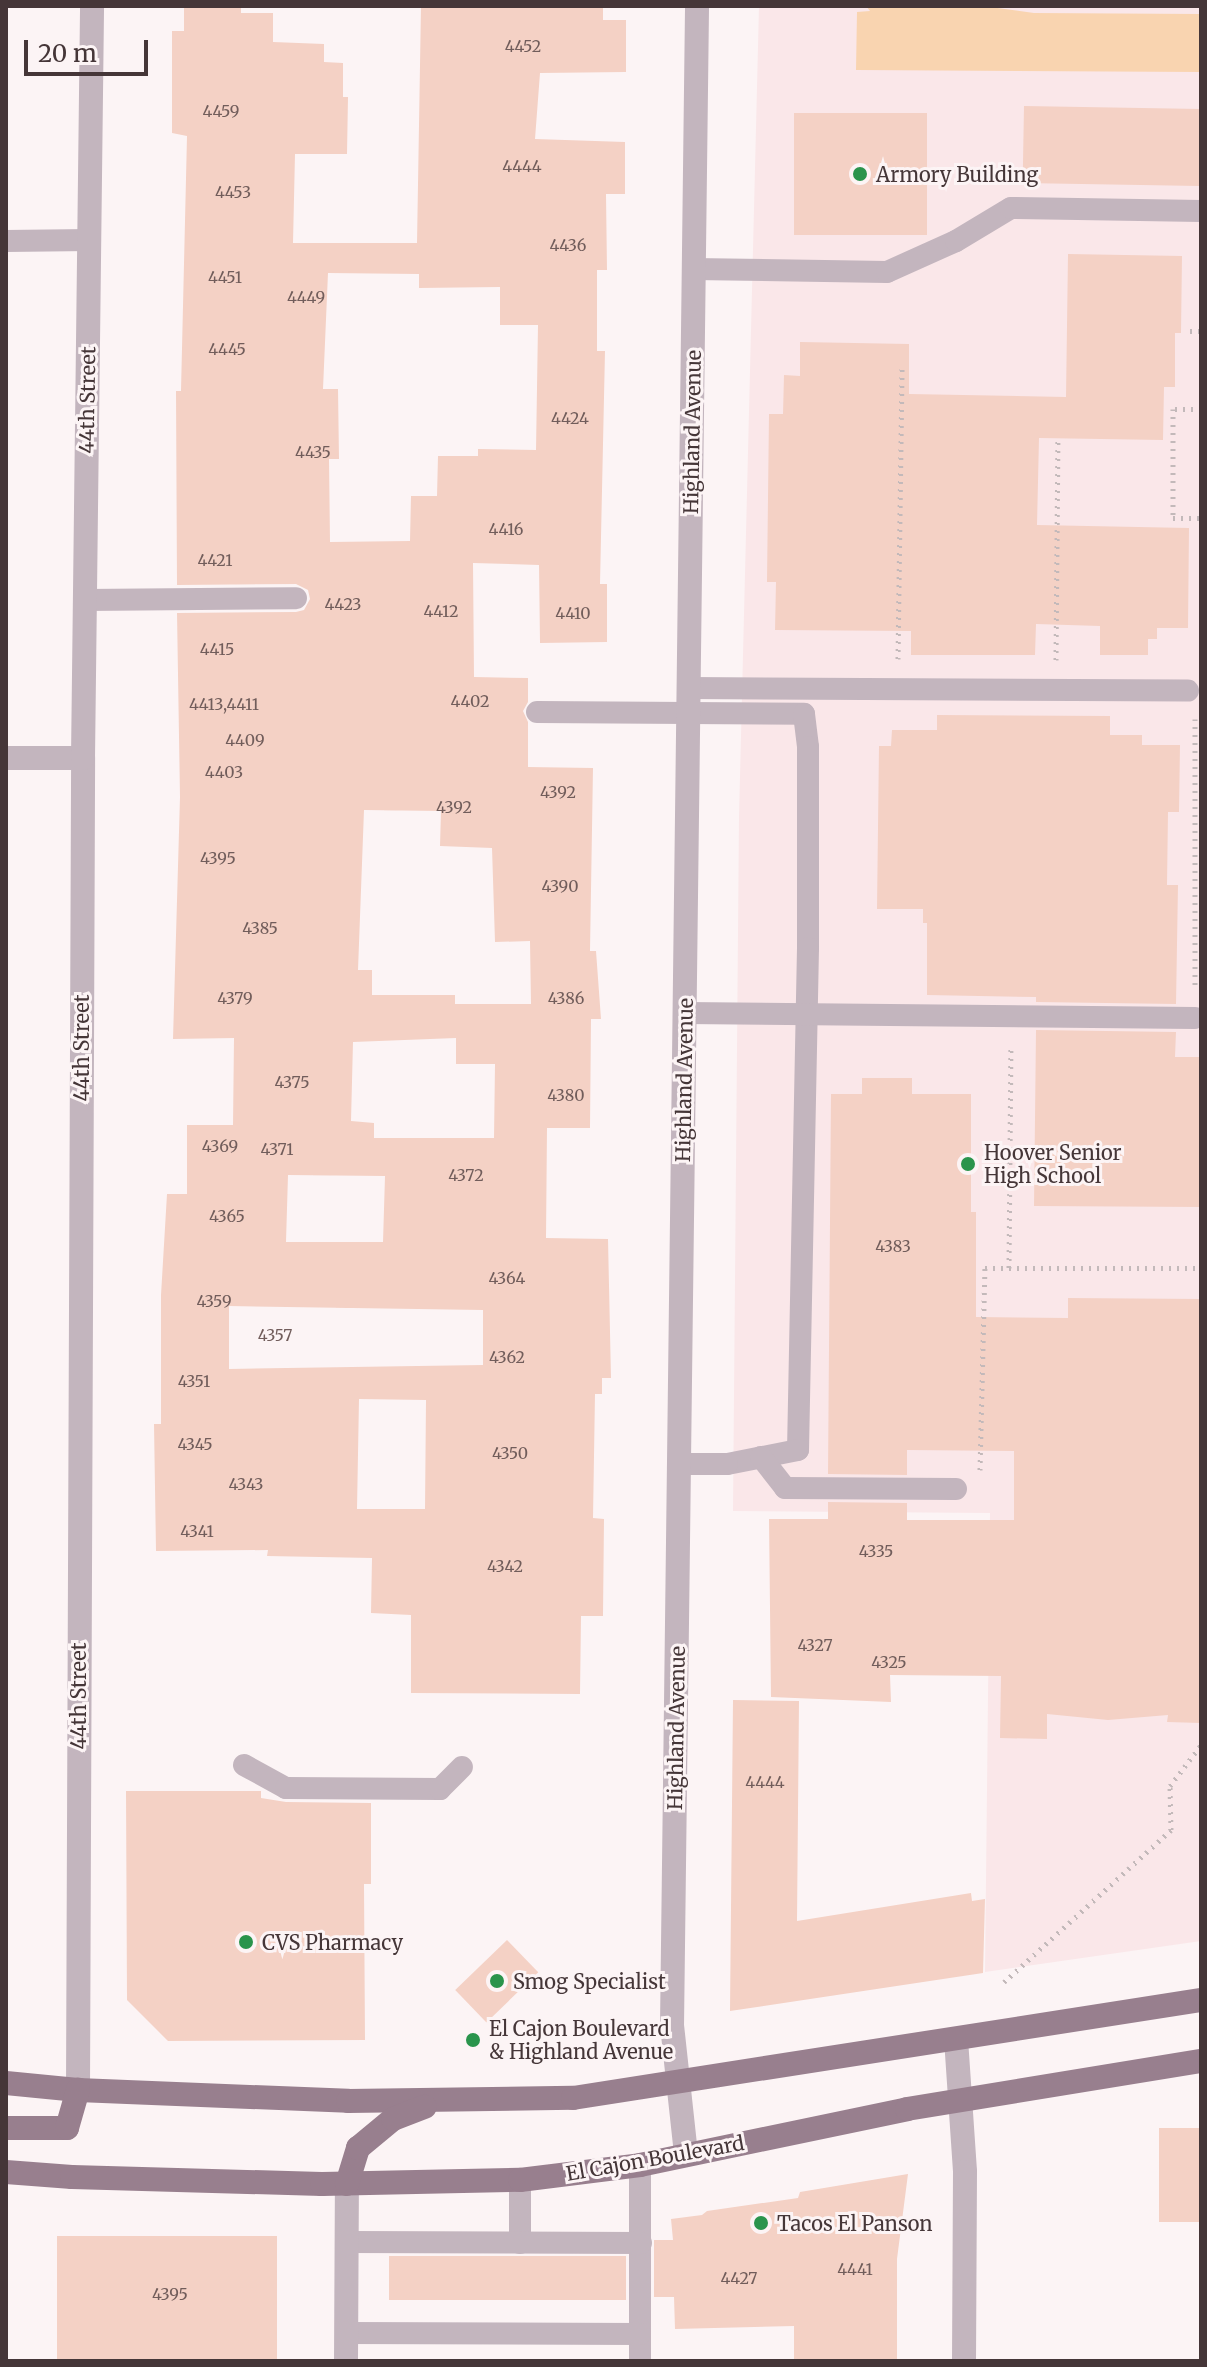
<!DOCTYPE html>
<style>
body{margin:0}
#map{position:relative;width:1207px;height:2367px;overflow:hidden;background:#fcf4f5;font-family:Merriweather,serif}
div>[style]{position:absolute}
.built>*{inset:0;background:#fae7e9}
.green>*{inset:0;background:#f9d4b0}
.building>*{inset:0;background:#f4d1c5;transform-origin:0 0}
.path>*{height:5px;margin-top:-2.5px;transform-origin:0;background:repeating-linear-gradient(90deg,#c3b9ba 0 2px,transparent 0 8px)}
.service>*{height:22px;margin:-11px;padding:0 11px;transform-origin:11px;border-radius:11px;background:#c3b5be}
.minor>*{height:24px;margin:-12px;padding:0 12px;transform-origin:12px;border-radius:12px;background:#c3b5be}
.tertiary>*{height:24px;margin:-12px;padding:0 12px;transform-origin:12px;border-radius:12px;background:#c3b5be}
.primary>*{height:24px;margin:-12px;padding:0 12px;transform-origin:12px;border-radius:12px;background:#987f8e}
.dots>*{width:22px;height:22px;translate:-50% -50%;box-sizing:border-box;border:4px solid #fcf4f5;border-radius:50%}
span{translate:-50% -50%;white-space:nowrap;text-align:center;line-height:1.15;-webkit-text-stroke:6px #fcf4f5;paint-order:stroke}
.number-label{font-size:16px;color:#715d5b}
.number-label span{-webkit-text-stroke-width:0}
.poi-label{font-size:20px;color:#453638}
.left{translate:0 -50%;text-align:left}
.street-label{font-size:20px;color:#453638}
.frame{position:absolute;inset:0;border:8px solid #453638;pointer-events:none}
.scale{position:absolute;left:24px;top:40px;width:124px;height:36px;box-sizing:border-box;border:4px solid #453638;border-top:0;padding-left:10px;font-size:24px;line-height:28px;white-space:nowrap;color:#453638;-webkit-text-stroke:6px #fcf4f5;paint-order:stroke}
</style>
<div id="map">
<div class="built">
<div style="clip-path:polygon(759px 6px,1201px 6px,1201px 1941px,985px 1972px,990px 1513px,733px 1511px,739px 817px)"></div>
</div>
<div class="green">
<div style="clip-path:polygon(866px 6px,1201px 6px,990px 7px,1034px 13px,1201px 14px,1201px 72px,856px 70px,857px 12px,870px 11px)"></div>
</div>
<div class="building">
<div style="clip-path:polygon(evenodd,184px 6px,241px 6px,241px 13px,273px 13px,273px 42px,324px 44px,324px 62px,343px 63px,343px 97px,348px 97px,347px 154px,295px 154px,293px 243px,417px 243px,421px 6px,603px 6px,603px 20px,626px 20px,626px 72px,540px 73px,535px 139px,625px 142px,625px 194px,606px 194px,607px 270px,597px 270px,597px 351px,605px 351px,600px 584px,607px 584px,607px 642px,540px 643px,539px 565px,473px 563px,474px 677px,528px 678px,528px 702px,523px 711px,528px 722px,528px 767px,593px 768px,590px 951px,596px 951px,601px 1019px,591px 1019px,590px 1128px,547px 1128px,546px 1238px,608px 1239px,611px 1378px,602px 1378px,602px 1394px,595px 1394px,593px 1518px,604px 1519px,603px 1616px,581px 1616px,580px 1694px,411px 1693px,411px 1615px,371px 1613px,372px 1558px,267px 1556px,268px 1550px,156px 1551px,154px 1424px,161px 1424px,161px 1295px,167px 1194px,187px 1194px,187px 1125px,233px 1125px,234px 1038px,173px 1039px,180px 797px,177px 613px,296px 612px,304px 610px,310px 599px,308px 590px,296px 584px,177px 585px,176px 391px,181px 391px,187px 136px,172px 133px,172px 31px,184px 31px,184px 6px,328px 273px,419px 274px,419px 288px,500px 287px,500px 325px,538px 325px,536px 450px,478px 449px,478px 456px,438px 456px,437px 496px,411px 496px,410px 541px,330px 542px,329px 459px,339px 459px,338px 389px,323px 389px,328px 273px,184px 6px,364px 810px,441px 811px,440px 846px,492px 848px,495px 942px,530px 941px,531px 1004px,455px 1004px,455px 995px,372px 995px,372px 970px,358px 970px,364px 810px,184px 6px,456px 1038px,456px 1064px,495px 1064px,494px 1138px,374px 1138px,374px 1123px,351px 1121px,353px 1042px,456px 1038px,184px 6px,288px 1175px,385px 1176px,383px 1242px,286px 1242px,288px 1175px,184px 6px,229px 1306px,483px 1310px,483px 1365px,229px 1369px,229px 1306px,184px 6px,359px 1399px,426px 1400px,425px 1509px,357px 1509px,359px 1399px)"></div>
<div style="left:1024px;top:106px;width:177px;height:77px;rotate:1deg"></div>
<div style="left:794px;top:113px;width:133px;height:122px"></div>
<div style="clip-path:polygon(1068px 254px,1182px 256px,1181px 333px,1175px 333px,1175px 387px,1164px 387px,1163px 440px,1039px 438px,1037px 525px,1189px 528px,1188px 628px,1157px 628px,1157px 639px,1148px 639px,1148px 655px,1100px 655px,1100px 626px,1036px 624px,1035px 655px,911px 655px,911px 631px,775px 630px,776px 582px,767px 582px,769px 414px,783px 414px,784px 375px,800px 376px,800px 342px,909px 344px,909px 394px,1066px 397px)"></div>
<div style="clip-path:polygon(937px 715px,1110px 716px,1110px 735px,1142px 735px,1142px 745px,1180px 745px,1179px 812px,1168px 812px,1167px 885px,1178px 885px,1176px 1004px,1036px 1002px,1036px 997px,927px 995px,927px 923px,923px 923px,923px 909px,877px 909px,879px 746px,891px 746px,892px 730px,937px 730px)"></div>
<div style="clip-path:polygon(1036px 1030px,1176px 1032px,1175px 1057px,1201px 1057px,1201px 1207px,1034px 1206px)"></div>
<div style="clip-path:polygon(862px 1078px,912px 1078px,912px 1094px,971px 1094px,971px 1212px,976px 1212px,976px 1317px,1068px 1318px,1068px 1298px,1201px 1299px,1201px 1723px,1167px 1722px,1168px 1715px,1108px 1720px,1047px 1714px,1047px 1739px,1000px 1738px,1001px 1676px,890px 1675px,891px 1702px,771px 1697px,769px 1519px,828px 1519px,828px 1502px,907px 1503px,907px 1520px,1014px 1520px,1014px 1451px,907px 1450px,907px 1475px,828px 1474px,831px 1094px,862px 1094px)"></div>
<div style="clip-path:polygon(733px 1700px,799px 1701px,797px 1921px,971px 1893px,972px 1901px,985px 1899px,983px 1973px,730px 2011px)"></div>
<div style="clip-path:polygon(126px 1791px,261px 1791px,261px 1798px,286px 1802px,371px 1803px,371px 1884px,364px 1884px,365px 2040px,168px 2041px,127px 2000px)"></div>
<div style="left:507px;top:1940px;width:45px;height:72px;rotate:46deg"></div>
<div style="left:1201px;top:2128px;width:94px;height:42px;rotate:90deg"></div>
<div style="clip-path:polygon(908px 2174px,897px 2259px,897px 2361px,794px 2361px,794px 2326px,675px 2329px,674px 2297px,654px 2297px,654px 2240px,673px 2240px,671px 2219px,702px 2215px,707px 2211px,798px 2198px,800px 2192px)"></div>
<div style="left:57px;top:2236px;width:220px;height:125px"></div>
<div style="left:389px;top:2256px;width:237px;height:44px"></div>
</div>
<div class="path">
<div style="left:1190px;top:331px;width:11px"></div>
<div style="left:1201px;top:409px;width:28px;rotate:180deg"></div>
<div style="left:1173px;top:409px;width:109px;rotate:90deg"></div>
<div style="left:1173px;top:518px;width:28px"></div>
<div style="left:898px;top:659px;width:295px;rotate:-89.2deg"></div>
<div style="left:1056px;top:660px;width:223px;rotate:-89.5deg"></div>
<div style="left:1195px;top:719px;width:270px;rotate:90deg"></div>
<div style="left:1009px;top:1268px;width:219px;rotate:-89.5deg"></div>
<div style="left:980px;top:1470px;width:202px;rotate:-88.6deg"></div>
<div style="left:985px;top:1268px;width:216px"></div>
<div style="left:1004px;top:1982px;width:226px;rotate:-42.3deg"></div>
<div style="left:1171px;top:1830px;width:44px;rotate:-91.3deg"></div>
<div style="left:1170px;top:1786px;width:51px;rotate:-52.9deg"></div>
</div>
<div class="service">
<div style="left:6px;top:241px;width:84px;rotate:-0.7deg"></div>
<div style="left:693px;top:269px;width:194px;rotate:0.9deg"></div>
<div style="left:887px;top:272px;width:76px;rotate:-24.2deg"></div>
<div style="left:956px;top:241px;width:64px;rotate:-31deg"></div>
<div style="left:1011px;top:208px;width:190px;rotate:0.9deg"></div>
<div style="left:85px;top:600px;width:211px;rotate:-0.5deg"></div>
<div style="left:689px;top:688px;width:499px;rotate:0.3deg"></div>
<div style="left:537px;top:712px;width:267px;rotate:0.4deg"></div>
<div style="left:804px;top:714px;width:33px;rotate:83deg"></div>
<div style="left:808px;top:747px;width:201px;rotate:90deg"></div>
<div style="left:808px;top:948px;width:502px;rotate:91.14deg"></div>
<div style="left:798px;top:1450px;width:72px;rotate:168.8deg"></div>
<div style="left:727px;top:1464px;width:48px;rotate:180deg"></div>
<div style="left:685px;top:1013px;width:510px;rotate:0.56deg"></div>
<div style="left:761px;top:1457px;width:39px;rotate:52deg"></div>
<div style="left:785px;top:1488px;width:171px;rotate:0.3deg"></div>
<div style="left:244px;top:1765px;width:48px;rotate:28.7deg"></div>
<div style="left:286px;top:1788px;width:154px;rotate:0.4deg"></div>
<div style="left:440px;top:1789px;width:31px;rotate:-45deg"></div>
<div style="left:640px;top:2165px;width:196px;rotate:90deg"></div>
<div style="left:520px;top:2180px;width:63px;rotate:90deg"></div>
<div style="left:347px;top:2242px;width:294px;rotate:0.2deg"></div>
<div style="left:346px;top:2333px;width:294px;rotate:0.2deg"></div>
</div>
<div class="minor">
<div style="left:956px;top:2039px;width:133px;rotate:86.1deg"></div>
<div style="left:965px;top:2172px;width:189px;rotate:90.3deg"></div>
<div style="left:78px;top:2090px;width:1332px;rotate:-89.78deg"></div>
<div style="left:686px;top:2154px;width:129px;rotate:-96.2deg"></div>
<div style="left:672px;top:2026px;width:2020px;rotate:-89.29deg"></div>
<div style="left:346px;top:2361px;width:177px;rotate:-89.7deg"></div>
</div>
<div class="tertiary">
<div style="left:6px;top:758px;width:77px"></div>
<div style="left:83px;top:758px;width:752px;rotate:-89.31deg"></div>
</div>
<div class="primary">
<div style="left:6px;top:2083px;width:72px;rotate:5.6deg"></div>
<div style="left:78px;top:2090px;width:270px;rotate:2.3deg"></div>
<div style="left:348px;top:2101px;width:225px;rotate:-0.8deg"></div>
<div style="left:573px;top:2098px;width:636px;rotate:-8.87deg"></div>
<div style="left:6px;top:2128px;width:61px"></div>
<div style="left:67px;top:2128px;width:40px;rotate:-74deg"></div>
<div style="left:6px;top:2172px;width:66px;rotate:4.3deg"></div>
<div style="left:72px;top:2177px;width:250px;rotate:1.6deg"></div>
<div style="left:322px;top:2184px;width:198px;rotate:-1.2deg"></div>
<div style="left:520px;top:2180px;width:121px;rotate:-7.1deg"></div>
<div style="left:640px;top:2165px;width:273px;rotate:-11.8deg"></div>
<div style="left:907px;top:2109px;width:298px;rotate:-9.3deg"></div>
<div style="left:347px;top:2184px;width:38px;rotate:-73deg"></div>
<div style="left:358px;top:2148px;width:45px;rotate:-39.6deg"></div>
<div style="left:393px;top:2119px;width:34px;rotate:-21deg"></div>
</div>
<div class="dots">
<div style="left:860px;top:174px;background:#2a944c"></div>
<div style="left:968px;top:1164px;background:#2a944c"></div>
<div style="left:246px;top:1942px;background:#2a944c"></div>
<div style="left:497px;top:1981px;background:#2a944c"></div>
<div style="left:473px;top:2040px;background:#2a944c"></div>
<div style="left:761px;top:2223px;background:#2a944c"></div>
</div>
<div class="number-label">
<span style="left:523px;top:46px">4452</span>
<span style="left:221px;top:111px">4459</span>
<span style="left:522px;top:166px">4444</span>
<span style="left:233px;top:192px">4453</span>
<span style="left:568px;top:245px">4436</span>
<span style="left:225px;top:277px">4451</span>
<span style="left:306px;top:297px">4449</span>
<span style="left:227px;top:349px">4445</span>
<span style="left:570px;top:418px">4424</span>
<span style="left:313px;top:452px">4435</span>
<span style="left:506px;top:529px">4416</span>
<span style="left:215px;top:560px">4421</span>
<span style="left:343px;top:604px">4423</span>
<span style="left:441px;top:611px">4412</span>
<span style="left:573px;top:613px">4410</span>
<span style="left:217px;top:649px">4415</span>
<span style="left:470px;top:701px">4402</span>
<span style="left:224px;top:704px">4413,4411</span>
<span style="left:245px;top:740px">4409</span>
<span style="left:224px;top:772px">4403</span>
<span style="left:558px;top:792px">4392</span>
<span style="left:454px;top:807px">4392</span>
<span style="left:218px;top:858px">4395</span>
<span style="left:560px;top:886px">4390</span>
<span style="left:260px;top:928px">4385</span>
<span style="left:235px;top:998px">4379</span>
<span style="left:566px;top:998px">4386</span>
<span style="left:292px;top:1082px">4375</span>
<span style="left:566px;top:1095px">4380</span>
<span style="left:220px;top:1146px">4369</span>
<span style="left:277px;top:1149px">4371</span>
<span style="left:466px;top:1175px">4372</span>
<span style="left:227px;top:1216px">4365</span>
<span style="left:893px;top:1246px">4383</span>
<span style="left:507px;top:1278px">4364</span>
<span style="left:214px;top:1301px">4359</span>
<span style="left:275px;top:1335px">4357</span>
<span style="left:507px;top:1357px">4362</span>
<span style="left:194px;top:1381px">4351</span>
<span style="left:195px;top:1444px">4345</span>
<span style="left:510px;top:1453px">4350</span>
<span style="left:246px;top:1484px">4343</span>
<span style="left:197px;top:1531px">4341</span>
<span style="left:876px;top:1551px">4335</span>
<span style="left:505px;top:1566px">4342</span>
<span style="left:815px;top:1645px">4327</span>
<span style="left:889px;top:1662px">4325</span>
<span style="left:765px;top:1782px">4444</span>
<span style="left:855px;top:2269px">4441</span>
<span style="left:739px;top:2278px">4427</span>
<span style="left:170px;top:2294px">4395</span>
</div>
<div class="poi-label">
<span class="left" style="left:876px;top:174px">Armory Building</span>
<span class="left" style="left:984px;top:1164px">Hoover Senior<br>High School</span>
<span class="left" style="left:262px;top:1942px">CVS Pharmacy</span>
<span class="left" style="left:513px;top:1981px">Smog Specialist</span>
<span class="left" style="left:489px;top:2040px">El Cajon Boulevard<br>&amp; Highland Avenue</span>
<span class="left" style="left:777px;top:2223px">Tacos El Panson</span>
</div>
<div class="street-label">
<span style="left:87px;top:400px;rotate:-89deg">44th Street</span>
<span style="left:692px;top:432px;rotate:-89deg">Highland Avenue</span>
<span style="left:81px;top:1048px;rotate:-90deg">44th Street</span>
<span style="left:684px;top:1080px;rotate:-89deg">Highland Avenue</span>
<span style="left:78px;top:1696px;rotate:-90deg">44th Street</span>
<span style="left:676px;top:1728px;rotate:-89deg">Highland Avenue</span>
<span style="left:655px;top:2158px;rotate:-10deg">El Cajon Boulevard</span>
</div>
<div class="frame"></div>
<div class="scale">20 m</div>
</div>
